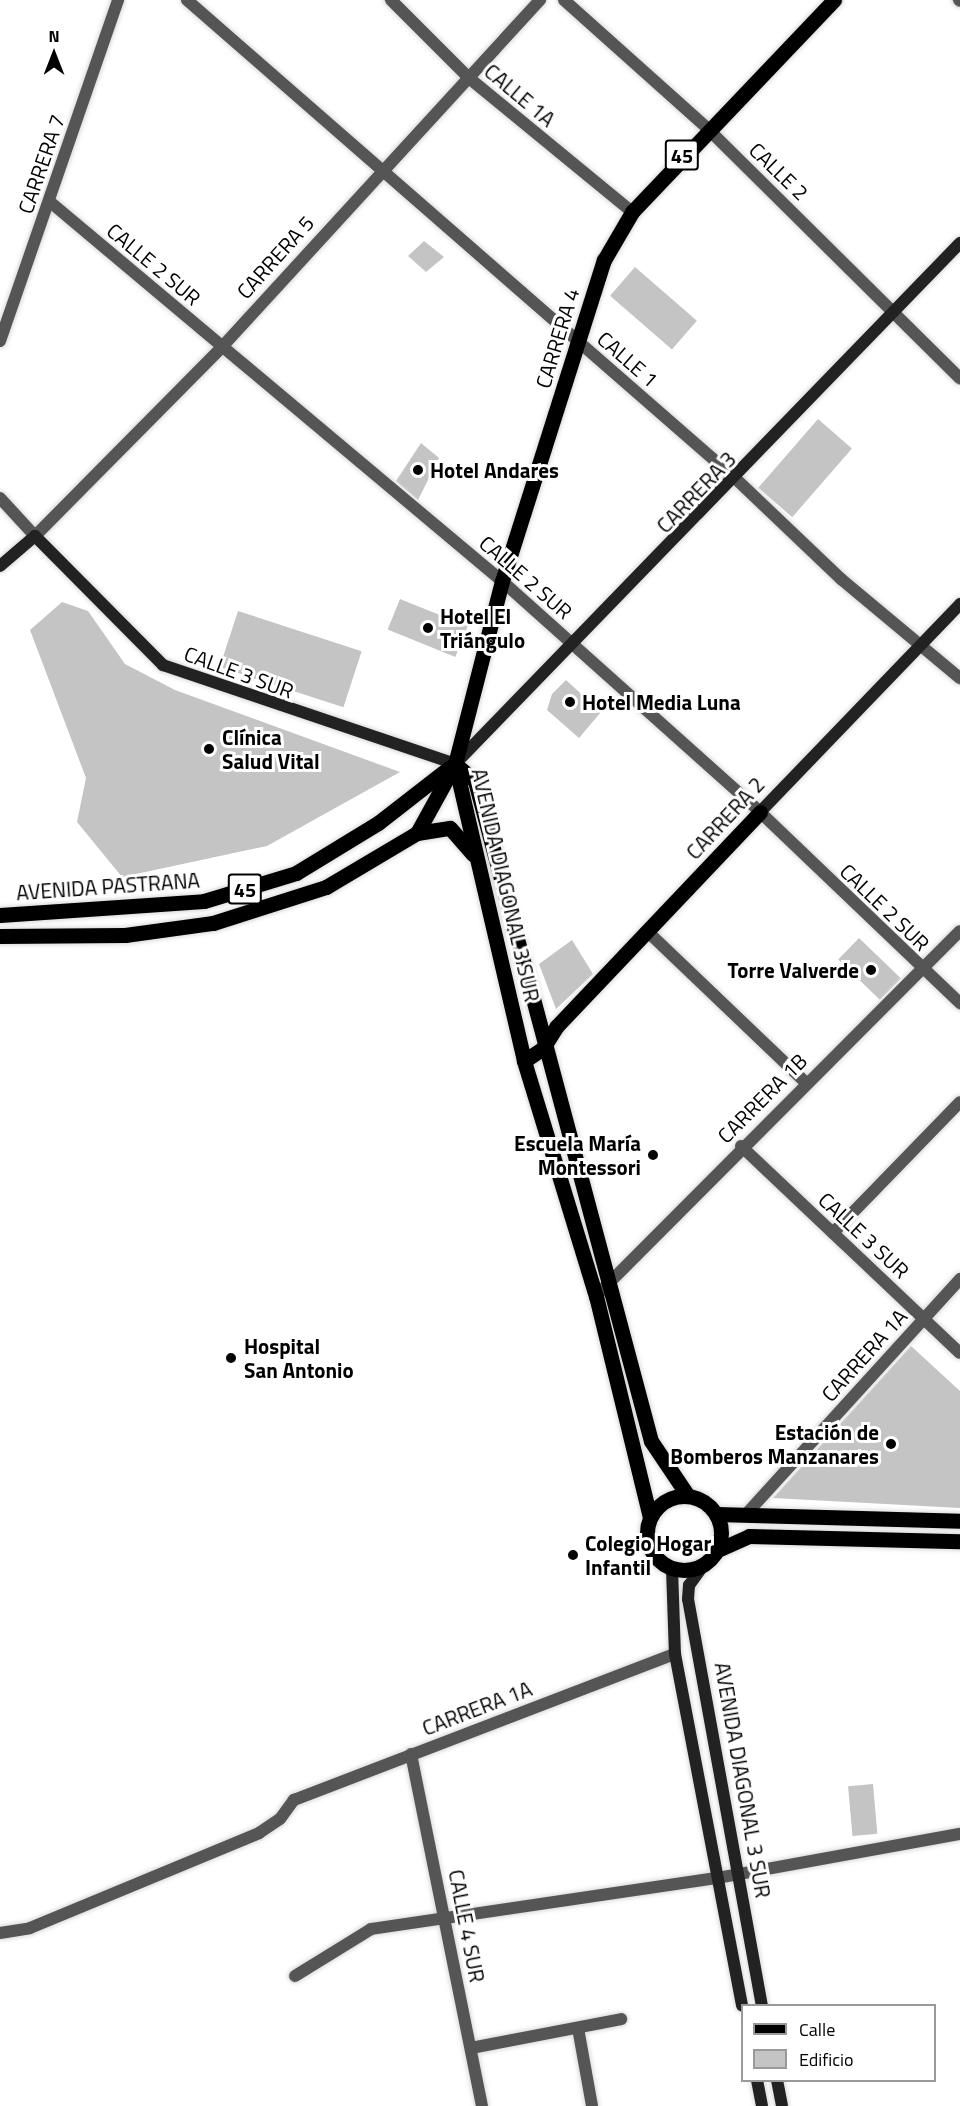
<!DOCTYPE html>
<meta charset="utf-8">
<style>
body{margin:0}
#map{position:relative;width:960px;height:2106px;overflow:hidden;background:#fff;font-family:"Titillium Web",sans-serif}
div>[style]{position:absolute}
.building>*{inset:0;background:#c4c4c4;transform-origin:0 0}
.roads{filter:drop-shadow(0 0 2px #dbdbdb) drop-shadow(0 0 2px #dbdbdb)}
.minor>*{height:12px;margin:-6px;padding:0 6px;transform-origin:6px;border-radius:6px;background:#555}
.tertiary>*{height:12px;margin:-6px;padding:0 6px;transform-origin:6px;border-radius:6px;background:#555}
.secondary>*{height:12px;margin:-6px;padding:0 6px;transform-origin:6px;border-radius:6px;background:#222}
.primary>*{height:15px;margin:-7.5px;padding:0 7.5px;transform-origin:7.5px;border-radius:7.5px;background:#000}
.primary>.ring{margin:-7.5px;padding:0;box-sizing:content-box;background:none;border:15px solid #000;border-radius:50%}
.dots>*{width:16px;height:16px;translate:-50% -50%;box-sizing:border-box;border:3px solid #fff;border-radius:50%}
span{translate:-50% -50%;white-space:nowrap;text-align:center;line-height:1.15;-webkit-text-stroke:6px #fff;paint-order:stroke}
.shield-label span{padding:2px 4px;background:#fff;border:2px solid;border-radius:4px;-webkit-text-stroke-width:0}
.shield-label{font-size:20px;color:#000;font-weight:700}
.street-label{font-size:21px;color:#000}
.poi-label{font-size:21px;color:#000;font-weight:700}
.left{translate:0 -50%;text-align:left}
.right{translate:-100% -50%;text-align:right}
.legend{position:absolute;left:741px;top:2004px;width:195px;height:78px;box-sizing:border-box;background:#fff;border:2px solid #999;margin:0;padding:8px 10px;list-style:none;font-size:18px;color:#000}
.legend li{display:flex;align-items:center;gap:12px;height:30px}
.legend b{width:30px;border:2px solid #999}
.north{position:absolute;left:24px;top:24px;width:60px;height:60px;-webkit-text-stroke:4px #fff;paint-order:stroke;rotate:0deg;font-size:16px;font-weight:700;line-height:24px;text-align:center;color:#000}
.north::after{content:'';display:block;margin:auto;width:21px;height:27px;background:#000;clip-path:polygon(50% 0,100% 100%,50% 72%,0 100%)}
</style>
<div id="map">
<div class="building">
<div style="clip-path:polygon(424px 241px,444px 257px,426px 272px,408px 256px)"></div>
<div style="left:635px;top:267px;width:82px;height:38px;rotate:41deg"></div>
<div style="left:818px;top:419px;width:45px;height:91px;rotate:41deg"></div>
<div style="clip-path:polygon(421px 443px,439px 458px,418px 500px,396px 481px)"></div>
<div style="left:400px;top:599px;width:73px;height:33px;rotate:22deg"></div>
<div style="clip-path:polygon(62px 602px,88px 611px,125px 664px,175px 690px,400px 772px,267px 846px,122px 877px,77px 822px,86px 778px,30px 630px)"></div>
<div style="left:238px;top:611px;width:130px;height:59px;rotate:18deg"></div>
<div style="clip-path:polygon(566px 680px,601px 712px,579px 738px,547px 710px,552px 694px)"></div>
<div style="left:859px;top:938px;width:58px;height:30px;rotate:44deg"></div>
<div style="clip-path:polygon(572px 940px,593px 974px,556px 1009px,539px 964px)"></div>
<div style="clip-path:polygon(911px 1346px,960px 1391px,960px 1508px,773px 1498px)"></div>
<div style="left:873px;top:1784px;width:50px;height:25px;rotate:85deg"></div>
</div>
<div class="roads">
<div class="minor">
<div style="left:391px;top:0;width:110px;rotate:45deg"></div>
<div style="left:469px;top:78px;width:211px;rotate:39.4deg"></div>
<div style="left:564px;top:0;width:192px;rotate:41.8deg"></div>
<div style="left:707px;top:128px;width:356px;rotate:44.7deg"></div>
<div style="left:959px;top:0;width:1px;rotate:45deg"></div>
<div style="left:49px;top:201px;width:591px;rotate:39.99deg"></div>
<div style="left:502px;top:581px;width:346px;rotate:41.8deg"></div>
<div style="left:760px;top:812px;width:277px;rotate:43.7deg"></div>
<div style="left:647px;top:931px;width:219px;rotate:43.7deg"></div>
<div style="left:741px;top:1146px;width:301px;rotate:43.4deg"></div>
<div style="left:833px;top:1233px;width:182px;rotate:-45.9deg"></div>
<div style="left:596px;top:1296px;width:515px;rotate:-45.08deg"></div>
<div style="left:749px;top:1511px;width:314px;rotate:-47.7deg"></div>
<div style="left:411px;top:1754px;width:359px;rotate:78.6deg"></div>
<div style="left:0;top:1933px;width:30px;rotate:-9deg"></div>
<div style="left:30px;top:1928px;width:248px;rotate:-22.5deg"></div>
<div style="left:259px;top:1833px;width:25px;rotate:-34deg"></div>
<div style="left:280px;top:1819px;width:24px;rotate:-54deg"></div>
<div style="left:294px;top:1800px;width:408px;rotate:-21deg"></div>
<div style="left:295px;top:1976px;width:89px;rotate:-31.7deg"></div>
<div style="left:371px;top:1929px;width:350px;rotate:-8.4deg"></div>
<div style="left:717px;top:1878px;width:247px;rotate:-10.3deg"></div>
<div style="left:578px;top:2028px;width:79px;rotate:79.8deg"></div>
<div style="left:471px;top:2048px;width:153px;rotate:-10.9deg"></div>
</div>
<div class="tertiary">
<div style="left:187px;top:0;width:729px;rotate:41.1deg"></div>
<div style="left:736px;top:479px;width:145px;rotate:43.6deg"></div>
<div style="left:841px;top:579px;width:155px;rotate:39.8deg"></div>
<div style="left:0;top:341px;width:361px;rotate:-70.9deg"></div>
<div style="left:0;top:498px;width:52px;rotate:47.4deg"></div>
<div style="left:35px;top:536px;width:266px;rotate:-45.3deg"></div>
<div style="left:222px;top:347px;width:471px;rotate:-47.5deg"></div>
</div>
<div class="secondary">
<div style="left:0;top:566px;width:46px;rotate:-40.6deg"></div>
<div style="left:35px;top:536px;width:182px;rotate:45.2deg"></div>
<div style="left:163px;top:665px;width:308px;rotate:18.7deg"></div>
<div style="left:455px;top:764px;width:726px;rotate:-45.89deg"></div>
<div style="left:760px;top:812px;width:289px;rotate:-46.1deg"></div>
<div style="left:703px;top:1566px;width:24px;rotate:126deg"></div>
<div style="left:689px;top:1585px;width:14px;rotate:94deg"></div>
<div style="left:688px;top:1599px;width:414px;rotate:79.7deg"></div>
<div style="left:672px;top:1569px;width:85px;rotate:88deg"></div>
<div style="left:675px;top:1654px;width:358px;rotate:79.2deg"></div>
<div style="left:757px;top:2080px;width:26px;rotate:79deg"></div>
<div style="left:777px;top:2080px;width:26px;rotate:79deg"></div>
</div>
<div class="primary">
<div style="left:455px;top:764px;width:305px;rotate:76.9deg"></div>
<div style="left:524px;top:1061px;width:246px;rotate:73deg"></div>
<div style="left:596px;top:1296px;width:228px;rotate:76.3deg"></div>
<div style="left:455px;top:764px;width:26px;rotate:40deg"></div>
<div style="left:475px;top:781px;width:683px;rotate:75.07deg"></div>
<div style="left:651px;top:1441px;width:66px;rotate:56.1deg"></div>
<div style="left:417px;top:833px;width:33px;rotate:-9deg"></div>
<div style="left:450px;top:828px;width:35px;rotate:49deg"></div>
<div style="left:0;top:915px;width:204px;rotate:-3.9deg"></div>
<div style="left:204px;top:901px;width:96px;rotate:-16.9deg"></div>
<div style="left:296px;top:873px;width:96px;rotate:-31.4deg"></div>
<div style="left:378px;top:823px;width:91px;rotate:-37.9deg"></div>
<div style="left:0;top:936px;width:125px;rotate:-0.5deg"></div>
<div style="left:125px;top:935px;width:89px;rotate:-7.8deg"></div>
<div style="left:213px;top:923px;width:119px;rotate:-17.7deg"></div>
<div style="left:326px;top:887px;width:106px;rotate:-30.7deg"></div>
<div style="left:417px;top:833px;width:79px;rotate:-61.2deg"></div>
<div style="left:455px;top:764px;width:189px;rotate:-75.6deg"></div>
<div style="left:502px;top:581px;width:337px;rotate:-72.4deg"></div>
<div style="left:604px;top:260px;width:56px;rotate:-59.7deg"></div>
<div style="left:632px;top:212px;width:293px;rotate:-46.4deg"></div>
<div style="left:524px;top:1061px;width:23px;rotate:-34deg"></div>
<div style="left:543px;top:1048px;width:26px;rotate:-58deg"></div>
<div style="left:557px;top:1026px;width:295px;rotate:-46.5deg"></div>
<div class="ring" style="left:647px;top:1496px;width:59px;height:59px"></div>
<div style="left:716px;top:1514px;width:244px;rotate:1.6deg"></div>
<div style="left:720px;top:1549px;width:32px;rotate:-24deg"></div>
<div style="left:749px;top:1536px;width:211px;rotate:1.4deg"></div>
</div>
</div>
<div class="dots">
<div style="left:418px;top:470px;background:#000"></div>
<div style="left:428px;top:628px;background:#000"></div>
<div style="left:570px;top:702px;background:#000"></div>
<div style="left:209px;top:749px;background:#000"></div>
<div style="left:871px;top:970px;background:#000"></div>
<div style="left:653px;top:1155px;background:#000"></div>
<div style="left:231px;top:1358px;background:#000"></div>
<div style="left:891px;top:1444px;background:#000"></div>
<div style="left:573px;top:1555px;background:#000"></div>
</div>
<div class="shield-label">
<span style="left:682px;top:155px">45</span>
<span style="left:245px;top:889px">45</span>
</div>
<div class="street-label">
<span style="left:520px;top:95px;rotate:40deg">CALLE 1A</span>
<span style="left:41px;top:164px;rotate:-71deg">CARRERA 7</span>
<span style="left:779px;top:171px;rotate:44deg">CALLE 2</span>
<span style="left:275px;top:257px;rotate:-48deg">CARRERA 5</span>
<span style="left:154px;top:264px;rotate:40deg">CALLE 2 SUR</span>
<span style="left:557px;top:338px;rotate:-73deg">CARRERA 4</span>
<span style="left:628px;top:359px;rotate:41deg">CALLE 1</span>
<span style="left:696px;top:492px;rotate:-46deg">CARRERA 3</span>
<span style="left:526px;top:577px;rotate:41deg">CALLE 2 SUR</span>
<span style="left:239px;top:672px;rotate:20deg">CALLE 3 SUR</span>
<span style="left:725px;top:818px;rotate:-47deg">CARRERA 2</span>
<span style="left:506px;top:885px;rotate:77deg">AVENIDA DIAGONAL 3 SUR</span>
<span style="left:108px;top:886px;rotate:-4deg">AVENIDA PASTRANA</span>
<span style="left:885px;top:907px;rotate:44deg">CALLE 2 SUR</span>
<span style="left:762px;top:1098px;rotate:-45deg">CARRERA 1B</span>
<span style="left:864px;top:1235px;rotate:43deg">CALLE 3 SUR</span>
<span style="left:864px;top:1355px;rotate:-48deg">CARRERA 1A</span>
<span style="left:477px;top:1708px;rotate:-21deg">CARRERA 1A</span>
<span style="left:743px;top:1780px;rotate:80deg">AVENIDA DIAGONAL 3 SUR</span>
<span style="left:467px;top:1926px;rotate:79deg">CALLE 4 SUR</span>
</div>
<div class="poi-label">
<span class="left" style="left:430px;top:470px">Hotel Andares</span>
<span class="left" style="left:440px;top:628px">Hotel El<br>Triángulo</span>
<span class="left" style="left:582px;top:702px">Hotel Media Luna</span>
<span class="left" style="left:222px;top:749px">Clínica<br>Salud Vital</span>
<span class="right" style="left:859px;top:970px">Torre Valverde</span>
<span class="right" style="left:641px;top:1155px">Escuela María<br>Montessori</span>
<span class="left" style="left:244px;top:1358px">Hospital<br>San Antonio</span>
<span class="right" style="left:879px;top:1444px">Estación de<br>Bomberos Manzanares</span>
<span class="left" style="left:585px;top:1555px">Colegio Hogar<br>Infantil</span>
</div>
<ul class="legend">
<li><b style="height:8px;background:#000"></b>Calle</li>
<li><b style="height:16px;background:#c4c4c4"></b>Edificio</li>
</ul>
<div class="north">N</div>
</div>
